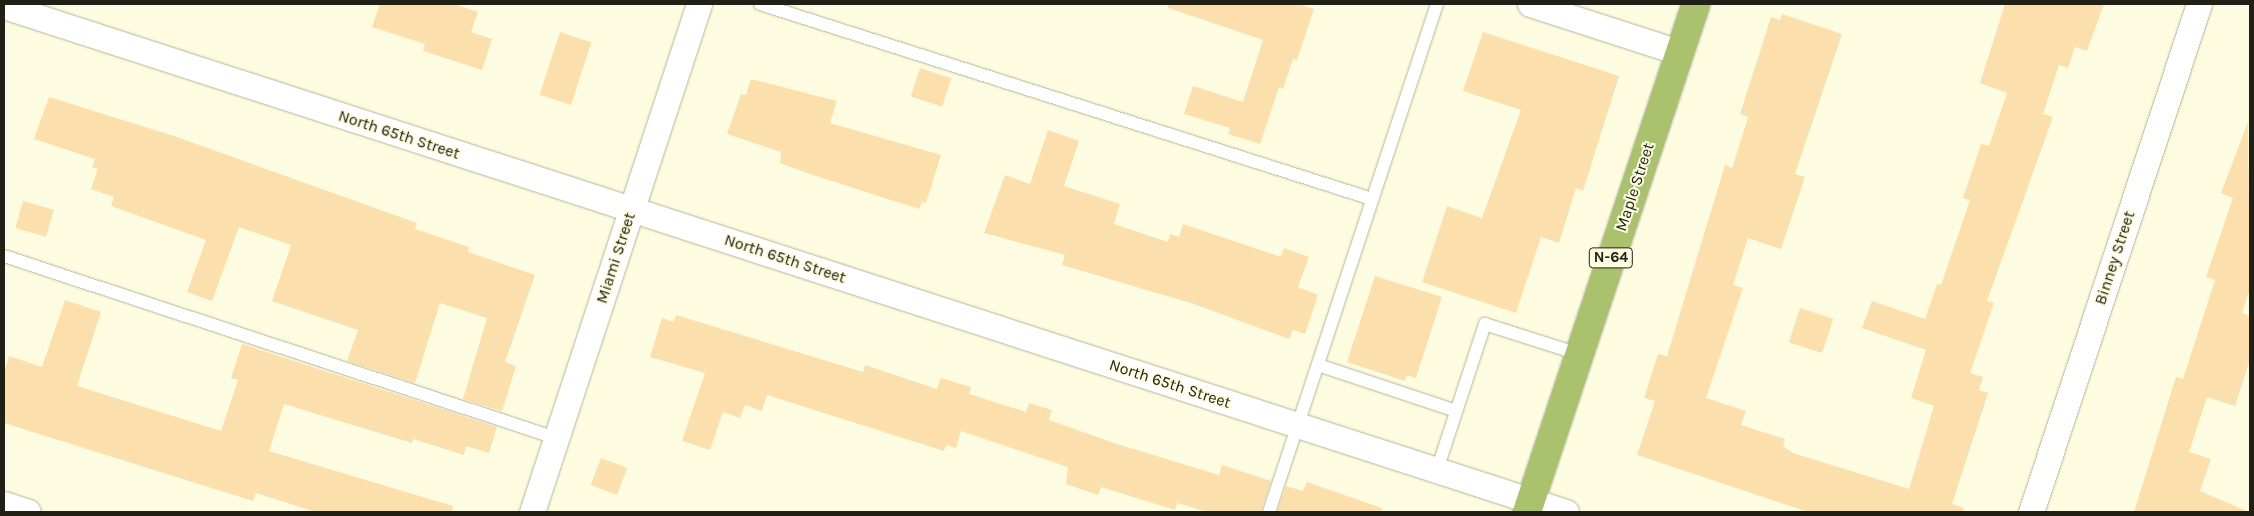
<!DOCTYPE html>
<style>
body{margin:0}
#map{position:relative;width:2254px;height:516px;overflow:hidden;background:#fdfce0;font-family:Karla,sans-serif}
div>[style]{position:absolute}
.building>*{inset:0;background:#fbe0ad;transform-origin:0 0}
.roads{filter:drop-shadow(0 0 1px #b5b49a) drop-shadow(0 0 1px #b5b49a)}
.lane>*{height:12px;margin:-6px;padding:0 6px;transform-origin:6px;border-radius:6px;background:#fff}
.street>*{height:25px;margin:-12.5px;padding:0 12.5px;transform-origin:12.5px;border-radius:12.5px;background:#fff}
.primary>*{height:28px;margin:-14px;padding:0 14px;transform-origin:14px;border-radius:14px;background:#aac16e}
span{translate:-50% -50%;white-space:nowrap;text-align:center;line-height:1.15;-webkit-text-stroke:4px #fdfce0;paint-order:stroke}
.shield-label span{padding:1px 4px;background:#fdfce0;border:1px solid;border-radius:4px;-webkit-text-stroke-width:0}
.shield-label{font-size:15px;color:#212016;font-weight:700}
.street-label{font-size:16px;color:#212016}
.frame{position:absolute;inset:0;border:5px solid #212016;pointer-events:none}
</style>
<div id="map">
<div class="building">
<div style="clip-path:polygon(380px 4px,454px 4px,478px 12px,471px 32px,492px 39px,482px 70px,423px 51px,425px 44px,372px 27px)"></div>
<div style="clip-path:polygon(1168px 4px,1298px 4px,1314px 9px,1297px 60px,1293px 59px,1283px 89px,1279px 87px,1260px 144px,1228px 134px,1230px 128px,1184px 114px,1193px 86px,1243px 102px,1263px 40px,1168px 8px)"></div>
<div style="clip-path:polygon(2005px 4px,2104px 4px,2087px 51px,2075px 47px,2068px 68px,2059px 65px,2043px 114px,2053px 117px,1987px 301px,1994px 303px,1970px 373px,1983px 377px,1979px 390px,1988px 393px,1952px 504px,1964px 508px,1963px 512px,1808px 512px,1637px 455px,1655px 401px,1644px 398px,1658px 354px,1667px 356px,1725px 165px,1732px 168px,1747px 121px,1748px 117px,1740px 114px,1771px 17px,1780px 20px,1782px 14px,1842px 34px,1795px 174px,1805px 177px,1781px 249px,1748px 238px,1733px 285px,1743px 288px,1706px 398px,1746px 411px,1741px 425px,1785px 439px,1783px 446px,1793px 453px,1909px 489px,1934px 406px,1911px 398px,1926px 350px,1862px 328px,1872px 301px,1925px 319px,1937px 284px,1941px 285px,1970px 200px,1963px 198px,1981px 144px,1989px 146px,2007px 93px,1980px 83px)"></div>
<div style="left:560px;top:32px;width:33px;height:66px;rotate:18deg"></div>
<div style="clip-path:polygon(1483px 32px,1619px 76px,1583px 191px,1576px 188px,1559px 243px,1541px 237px,1516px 313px,1422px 282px,1447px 206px,1482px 218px,1521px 110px,1463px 91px)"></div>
<div style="left:920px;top:68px;width:33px;height:30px;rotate:18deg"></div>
<div style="clip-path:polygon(751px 79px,837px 101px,830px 123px,941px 155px,926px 203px,922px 202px,919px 209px,807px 173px,780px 163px,781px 152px,727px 134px,741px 94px,746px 95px)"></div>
<div style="clip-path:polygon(49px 97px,174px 136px,417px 223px,415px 229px,469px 247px,468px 252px,535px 275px,505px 362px,516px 366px,502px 411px,463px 399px,487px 318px,440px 303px,415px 383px,347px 361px,358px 330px,272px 301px,291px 245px,239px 227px,212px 301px,187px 292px,206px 240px,111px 206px,114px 197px,91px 189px,98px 169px,92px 167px,95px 159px,34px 139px)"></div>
<div style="clip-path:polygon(2248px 122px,2250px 289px,2242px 313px,2250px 316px,2250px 360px,2235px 406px,2207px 397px,2189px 452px,2211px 459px,2200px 491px,2249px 512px,2134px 512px,2176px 377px,2183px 379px,2215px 280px,2206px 277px,2233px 198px,2221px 193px)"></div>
<div style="clip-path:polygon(1048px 130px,1079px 141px,1064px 186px,1120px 204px,1114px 224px,1168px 242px,1170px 234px,1179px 237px,1183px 224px,1281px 257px,1284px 248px,1309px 257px,1298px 287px,1318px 295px,1305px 334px,1293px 330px,1289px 339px,1194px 304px,1062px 265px,1065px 255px,984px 233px,1005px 175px,1030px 184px)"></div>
<div style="left:23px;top:201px;width:32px;height:28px;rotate:16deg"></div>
<div style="clip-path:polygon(1375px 276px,1442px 297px,1416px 378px,1407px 375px,1405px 381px,1347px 362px)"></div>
<div style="clip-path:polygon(65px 300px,101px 312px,77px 386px,221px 431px,238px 380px,231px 378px,242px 344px,497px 427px,489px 453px,466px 446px,464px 455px,413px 439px,412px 443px,284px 404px,269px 451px,453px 506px,452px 512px,316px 512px,256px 493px,253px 501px,4px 423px,4px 373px,9px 356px,42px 367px)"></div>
<div style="left:1800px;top:308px;width:35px;height:36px;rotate:18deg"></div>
<div style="clip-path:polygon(676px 315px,863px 372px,865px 365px,937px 389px,941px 378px,971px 387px,969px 394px,1026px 412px,1029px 403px,1052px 410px,1049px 420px,1117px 444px,1219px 475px,1222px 465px,1271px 481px,1261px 512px,1208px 512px,1177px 503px,1175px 510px,1101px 487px,1098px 495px,1066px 484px,1068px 467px,961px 431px,956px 448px,946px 445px,944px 451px,767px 395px,762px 411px,745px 405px,740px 418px,723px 412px,710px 450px,682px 441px,705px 373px,650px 357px,662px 318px,674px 322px)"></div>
<div style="left:601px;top:458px;width:28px;height:29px;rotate:21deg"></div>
<div style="clip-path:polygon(1307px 482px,1382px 508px,1381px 512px,1277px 512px,1286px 486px,1303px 491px)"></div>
</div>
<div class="roads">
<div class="lane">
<div style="left:760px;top:4px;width:642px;rotate:17.67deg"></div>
<div style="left:4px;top:256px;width:581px;rotate:18.25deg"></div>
<div style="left:1318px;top:365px;width:145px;rotate:18.4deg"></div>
<div style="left:1437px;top:470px;width:154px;rotate:-71.8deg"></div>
<div style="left:1485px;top:324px;width:99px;rotate:17.7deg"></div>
<div style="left:1269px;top:512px;width:535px;rotate:-71.7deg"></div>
</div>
<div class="street">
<div style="left:1530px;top:4px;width:157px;rotate:17.9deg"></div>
<div style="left:4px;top:6px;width:1642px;rotate:17.95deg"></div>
<div style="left:4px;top:504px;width:25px;rotate:18deg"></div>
<div style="left:532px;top:512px;width:535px;rotate:-71.8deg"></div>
<div style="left:2031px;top:512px;width:535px;rotate:-71.7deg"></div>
</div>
<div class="primary">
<div style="left:1527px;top:512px;width:535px;rotate:-71.6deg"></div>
</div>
</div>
<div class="shield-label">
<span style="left:1611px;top:258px">N-64</span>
</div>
<div class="street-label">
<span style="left:399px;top:135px;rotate:18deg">North 65th Street</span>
<span style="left:1635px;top:187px;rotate:-72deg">Maple Street</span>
<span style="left:616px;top:258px;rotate:-72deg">Miami Street</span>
<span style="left:2115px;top:258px;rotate:-72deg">Binney Street</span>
<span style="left:785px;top:259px;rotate:18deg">North 65th Street</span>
<span style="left:1170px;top:384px;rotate:18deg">North 65th Street</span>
</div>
<div class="frame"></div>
</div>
